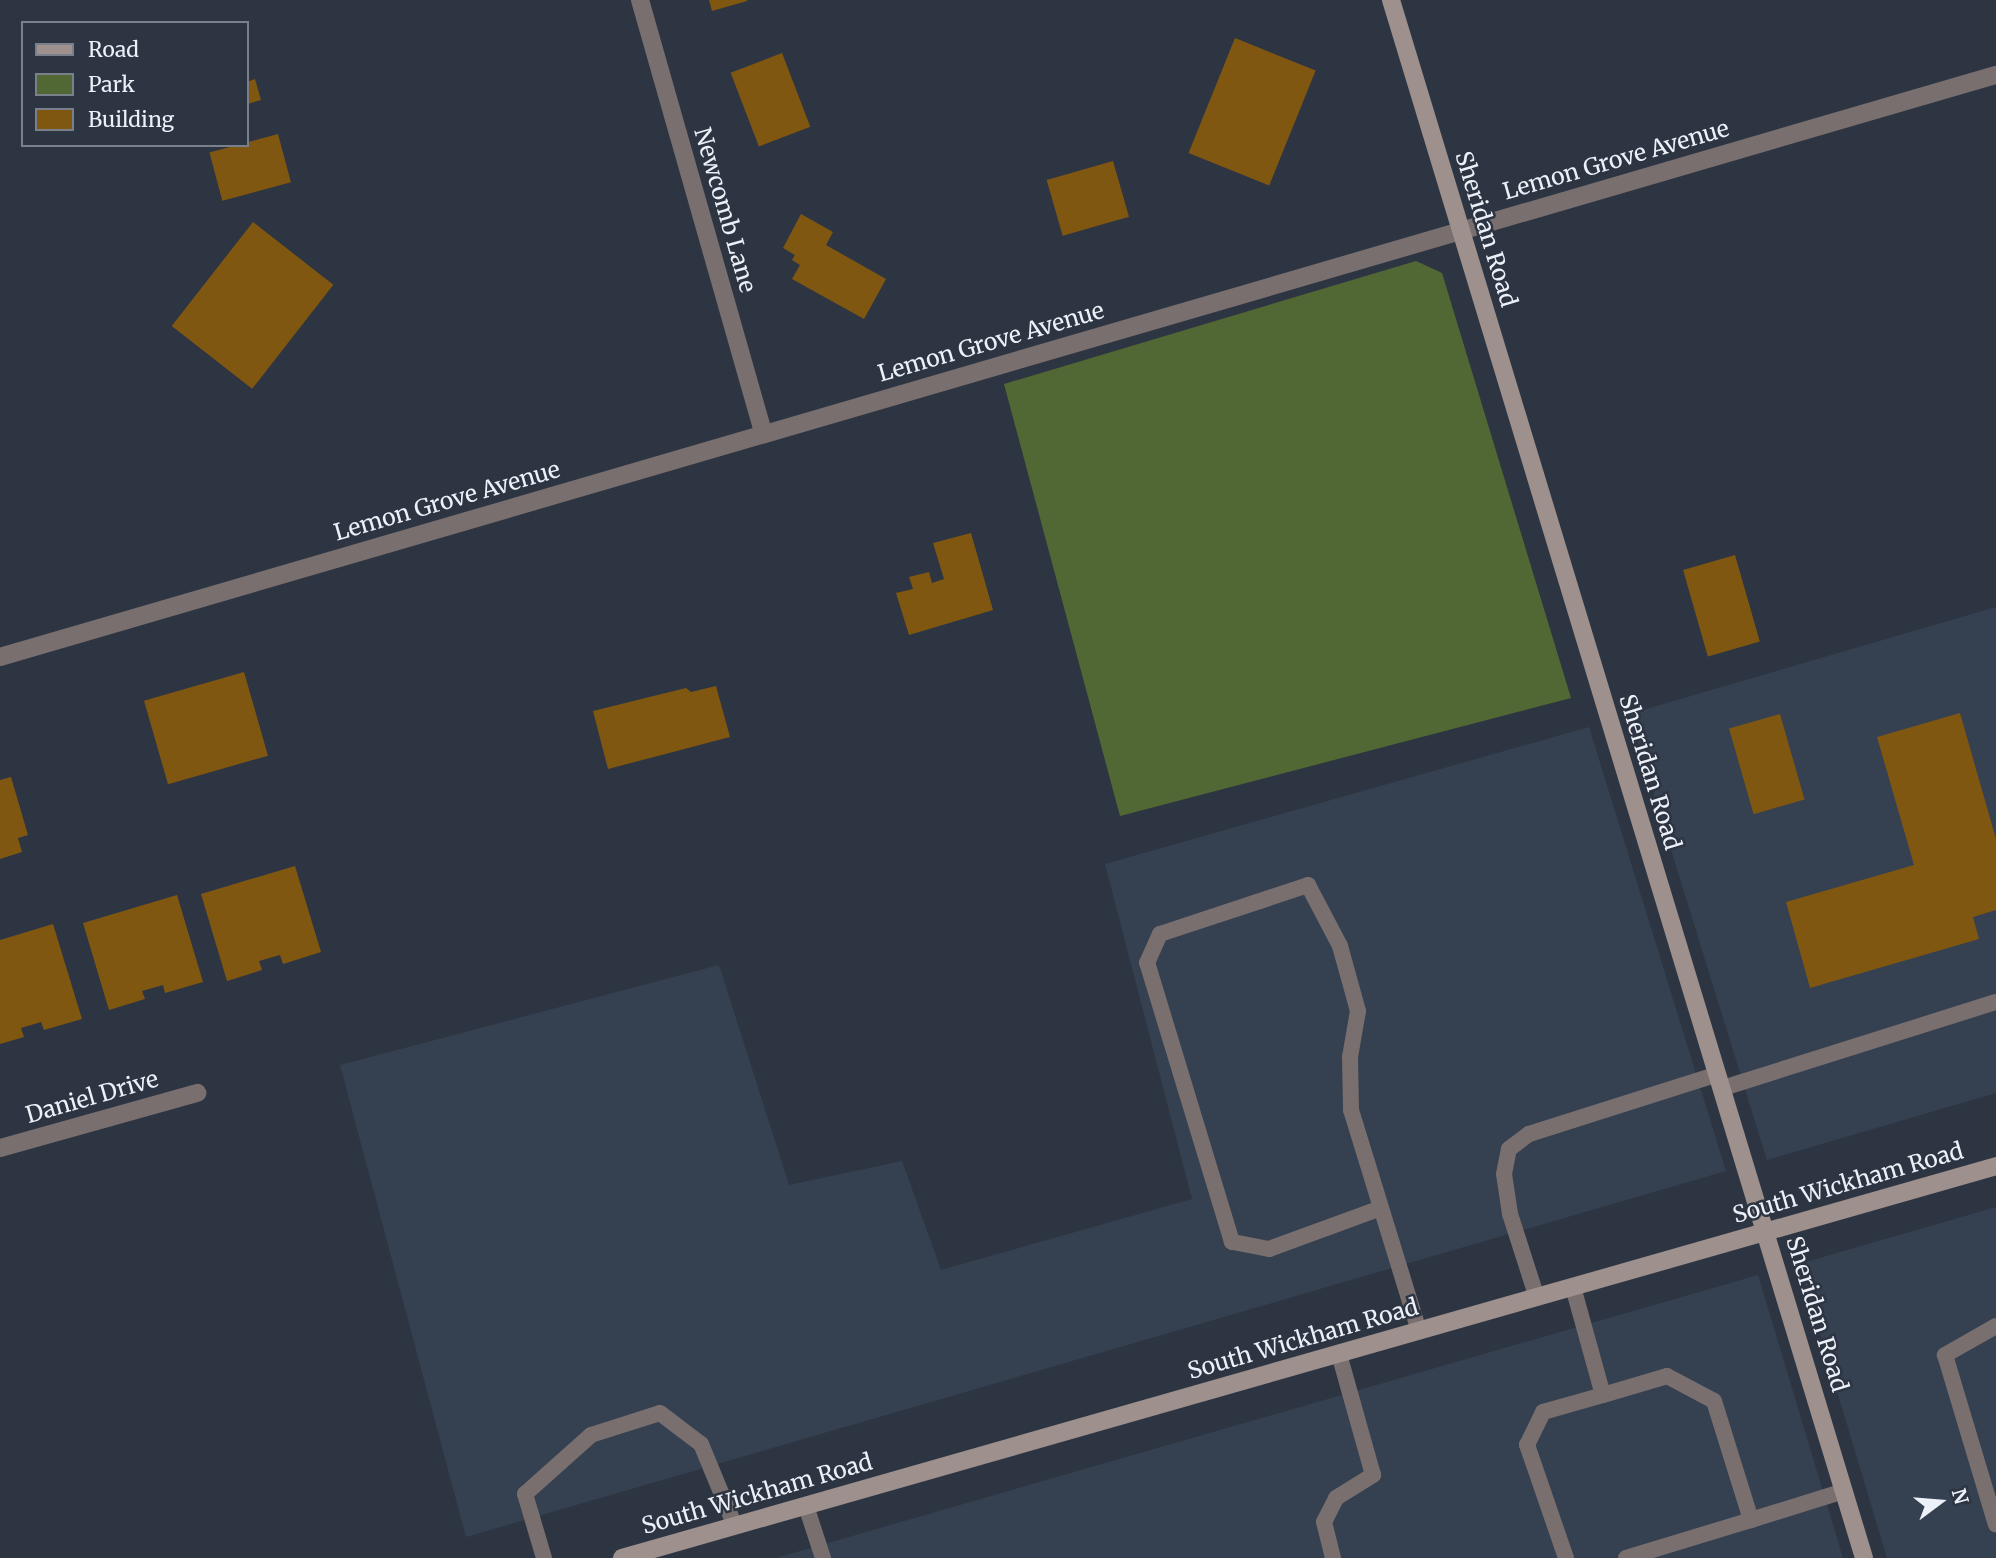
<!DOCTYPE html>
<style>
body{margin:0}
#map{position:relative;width:1996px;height:1558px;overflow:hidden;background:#2e3542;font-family:Merriweather,serif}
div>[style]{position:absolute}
.built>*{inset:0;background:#354051}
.green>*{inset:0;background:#526834}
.building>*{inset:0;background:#805710;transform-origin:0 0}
.lane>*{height:16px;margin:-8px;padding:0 8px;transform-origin:8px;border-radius:8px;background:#786f6e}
.street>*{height:18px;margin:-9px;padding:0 9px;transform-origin:9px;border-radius:9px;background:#786f6e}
.secondary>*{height:18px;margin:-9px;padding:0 9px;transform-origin:9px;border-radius:9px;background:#9d908d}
span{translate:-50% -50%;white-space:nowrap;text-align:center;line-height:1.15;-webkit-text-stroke:5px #2e3542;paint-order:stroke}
.street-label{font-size:23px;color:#ecf1f9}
.legend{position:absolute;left:21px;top:21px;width:228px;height:126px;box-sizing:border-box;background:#2e3542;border:2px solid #7a808b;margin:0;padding:9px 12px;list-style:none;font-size:21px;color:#ecf1f9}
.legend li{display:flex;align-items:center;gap:14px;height:35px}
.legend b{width:35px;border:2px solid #7a808b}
.north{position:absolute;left:1905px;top:1467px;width:70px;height:70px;-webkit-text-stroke:5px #2e3542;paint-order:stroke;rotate:74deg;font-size:19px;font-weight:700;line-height:28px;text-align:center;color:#ecf1f9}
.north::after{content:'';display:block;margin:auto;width:24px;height:32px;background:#ecf1f9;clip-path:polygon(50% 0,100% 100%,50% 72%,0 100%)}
</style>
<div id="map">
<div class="built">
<div style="clip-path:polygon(1996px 607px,1996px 1093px,1767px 1160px,1629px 714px)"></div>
<div style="clip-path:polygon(1589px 727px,1726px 1171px,466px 1537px,340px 1065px,719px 965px,789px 1185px,902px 1161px,941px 1270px,1192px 1199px,1105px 864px)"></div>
<div style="clip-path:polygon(1996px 1207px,1996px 1558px,1887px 1558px,1799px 1264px)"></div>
<div style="clip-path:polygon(1758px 1275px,1843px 1558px,776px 1558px)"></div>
</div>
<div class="green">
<div style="clip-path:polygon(1416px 261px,1442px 273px,1571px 698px,1120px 816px,1004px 384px)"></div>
</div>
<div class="building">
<div style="clip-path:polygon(709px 0,747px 0,747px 1px,712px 11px)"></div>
<div style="left:1235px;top:38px;width:87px;height:124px;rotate:22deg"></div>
<div style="left:782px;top:53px;width:79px;height:55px;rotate:69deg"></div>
<div style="clip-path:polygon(255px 79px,261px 100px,247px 104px,247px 82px)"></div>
<div style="left:278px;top:134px;width:50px;height:71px;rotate:75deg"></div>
<div style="left:1113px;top:161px;width:58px;height:69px;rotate:74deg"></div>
<div style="clip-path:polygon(801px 214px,833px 232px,826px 245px,886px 279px,864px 319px,792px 279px,800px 265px,792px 260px,795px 255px,783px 248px)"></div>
<div style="left:253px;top:222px;width:102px;height:132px;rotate:38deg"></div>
<div style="clip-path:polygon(971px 533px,993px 610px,909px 635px,896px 593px,913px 589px,909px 577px,929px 572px,932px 583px,944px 579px,933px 543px)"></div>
<div style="left:1735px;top:555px;width:90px;height:54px;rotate:74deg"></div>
<div style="left:244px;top:672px;width:87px;height:104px;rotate:74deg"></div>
<div style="clip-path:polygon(716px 686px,730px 737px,608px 769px,593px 711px,686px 688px,691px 692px)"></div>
<div style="clip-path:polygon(1960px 713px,1996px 839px,1996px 910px,1973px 917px,1979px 939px,1810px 988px,1786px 902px,1914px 865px,1877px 737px)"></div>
<div style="left:1780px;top:714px;width:89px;height:53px;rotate:74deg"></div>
<div style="clip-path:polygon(11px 777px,28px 835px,18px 838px,22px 852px,0 859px,0 780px)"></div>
<div style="clip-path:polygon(295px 866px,321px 952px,283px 964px,280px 955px,259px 961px,262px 970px,227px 981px,201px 894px)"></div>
<div style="clip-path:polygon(177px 895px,203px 982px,165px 993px,163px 985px,142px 991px,145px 999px,109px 1010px,83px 923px)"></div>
<div style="clip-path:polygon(53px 924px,82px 1019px,44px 1030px,41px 1022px,21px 1028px,24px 1037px,0 1044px,0 940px)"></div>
</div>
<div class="lane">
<div style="left:1723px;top:1088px;width:286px;rotate:-17.5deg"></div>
<div style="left:1381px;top:1208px;width:119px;rotate:159.9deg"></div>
<div style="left:1269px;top:1249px;width:38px;rotate:-169deg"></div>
<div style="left:1232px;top:1242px;width:292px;rotate:-106.9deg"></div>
<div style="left:1147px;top:963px;width:32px;rotate:-66deg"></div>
<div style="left:1160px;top:934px;width:156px;rotate:-18.3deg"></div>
<div style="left:1308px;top:885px;width:69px;rotate:62.3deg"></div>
<div style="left:1340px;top:946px;width:67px;rotate:74.5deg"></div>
<div style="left:1358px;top:1011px;width:47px;rotate:99.9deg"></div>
<div style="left:1350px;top:1057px;width:53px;rotate:88.9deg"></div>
<div style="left:1351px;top:1110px;width:231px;rotate:72.9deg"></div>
<div style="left:1573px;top:1287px;width:112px;rotate:74.5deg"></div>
<div style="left:1603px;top:1395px;width:67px;rotate:-16.5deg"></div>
<div style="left:1667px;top:1376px;width:53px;rotate:28deg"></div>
<div style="left:1714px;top:1401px;width:125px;rotate:72.7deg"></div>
<div style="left:1751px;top:1520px;width:97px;rotate:-17.3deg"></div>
<div style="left:1537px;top:1298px;width:88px;rotate:-107.8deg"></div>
<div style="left:1510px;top:1214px;width:40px;rotate:-98.5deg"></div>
<div style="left:1504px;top:1174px;width:25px;rotate:-79deg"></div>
<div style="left:1509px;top:1149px;width:25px;rotate:-37deg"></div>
<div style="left:1529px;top:1134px;width:198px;rotate:-17.6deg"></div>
<div style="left:1996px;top:1326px;width:59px;rotate:150.4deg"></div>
<div style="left:1945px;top:1355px;width:177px;rotate:73.3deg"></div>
<div style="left:806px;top:1506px;width:55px;rotate:71.9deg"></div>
<div style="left:544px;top:1558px;width:67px;rotate:-106.5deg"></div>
<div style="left:525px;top:1494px;width:89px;rotate:-41.8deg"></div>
<div style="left:591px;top:1435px;width:72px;rotate:-17.7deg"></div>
<div style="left:660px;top:1413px;width:51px;rotate:37.1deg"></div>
<div style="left:701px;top:1444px;width:89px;rotate:67.5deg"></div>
<div style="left:1333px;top:1558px;width:37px;rotate:-104deg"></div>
<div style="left:1324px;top:1522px;width:27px;rotate:-63deg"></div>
<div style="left:1336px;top:1498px;width:44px;rotate:-31.9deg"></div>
<div style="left:1373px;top:1475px;width:126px;rotate:-105.7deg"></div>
<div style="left:1566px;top:1558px;width:120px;rotate:-109deg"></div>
<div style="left:1527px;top:1445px;width:37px;rotate:-64deg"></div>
<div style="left:1543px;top:1412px;width:62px;rotate:-15.8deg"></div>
<div style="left:1626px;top:1558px;width:131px;rotate:-16.9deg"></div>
</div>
<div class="street">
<div style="left:640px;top:0;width:451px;rotate:74.1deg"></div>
<div style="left:0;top:657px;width:2079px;rotate:-16.26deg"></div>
<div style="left:0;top:1148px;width:205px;rotate:-15.6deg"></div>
</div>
<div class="secondary">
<div style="left:1391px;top:0;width:1628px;rotate:73.11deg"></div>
<div style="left:622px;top:1558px;width:1429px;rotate:-15.92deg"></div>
</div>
<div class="street-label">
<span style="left:1616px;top:160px;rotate:-16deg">Lemon Grove Avenue</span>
<span style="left:725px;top:210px;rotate:74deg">Newcomb Lane</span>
<span style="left:1486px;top:229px;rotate:73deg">Sheridan Road</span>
<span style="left:991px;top:342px;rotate:-16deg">Lemon Grove Avenue</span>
<span style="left:447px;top:501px;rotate:-16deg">Lemon Grove Avenue</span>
<span style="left:1650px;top:772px;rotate:73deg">Sheridan Road</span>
<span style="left:92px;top:1097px;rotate:-16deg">Daniel Drive</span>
<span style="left:1848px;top:1183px;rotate:-16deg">South Wickham Road</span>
<span style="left:1817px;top:1314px;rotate:73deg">Sheridan Road</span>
<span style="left:1303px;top:1339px;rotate:-16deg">South Wickham Road</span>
<span style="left:757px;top:1494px;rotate:-16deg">South Wickham Road</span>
</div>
<ul class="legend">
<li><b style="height:9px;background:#9d908d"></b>Road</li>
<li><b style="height:19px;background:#526834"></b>Park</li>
<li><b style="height:19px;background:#805710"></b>Building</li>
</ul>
<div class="north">N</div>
</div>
